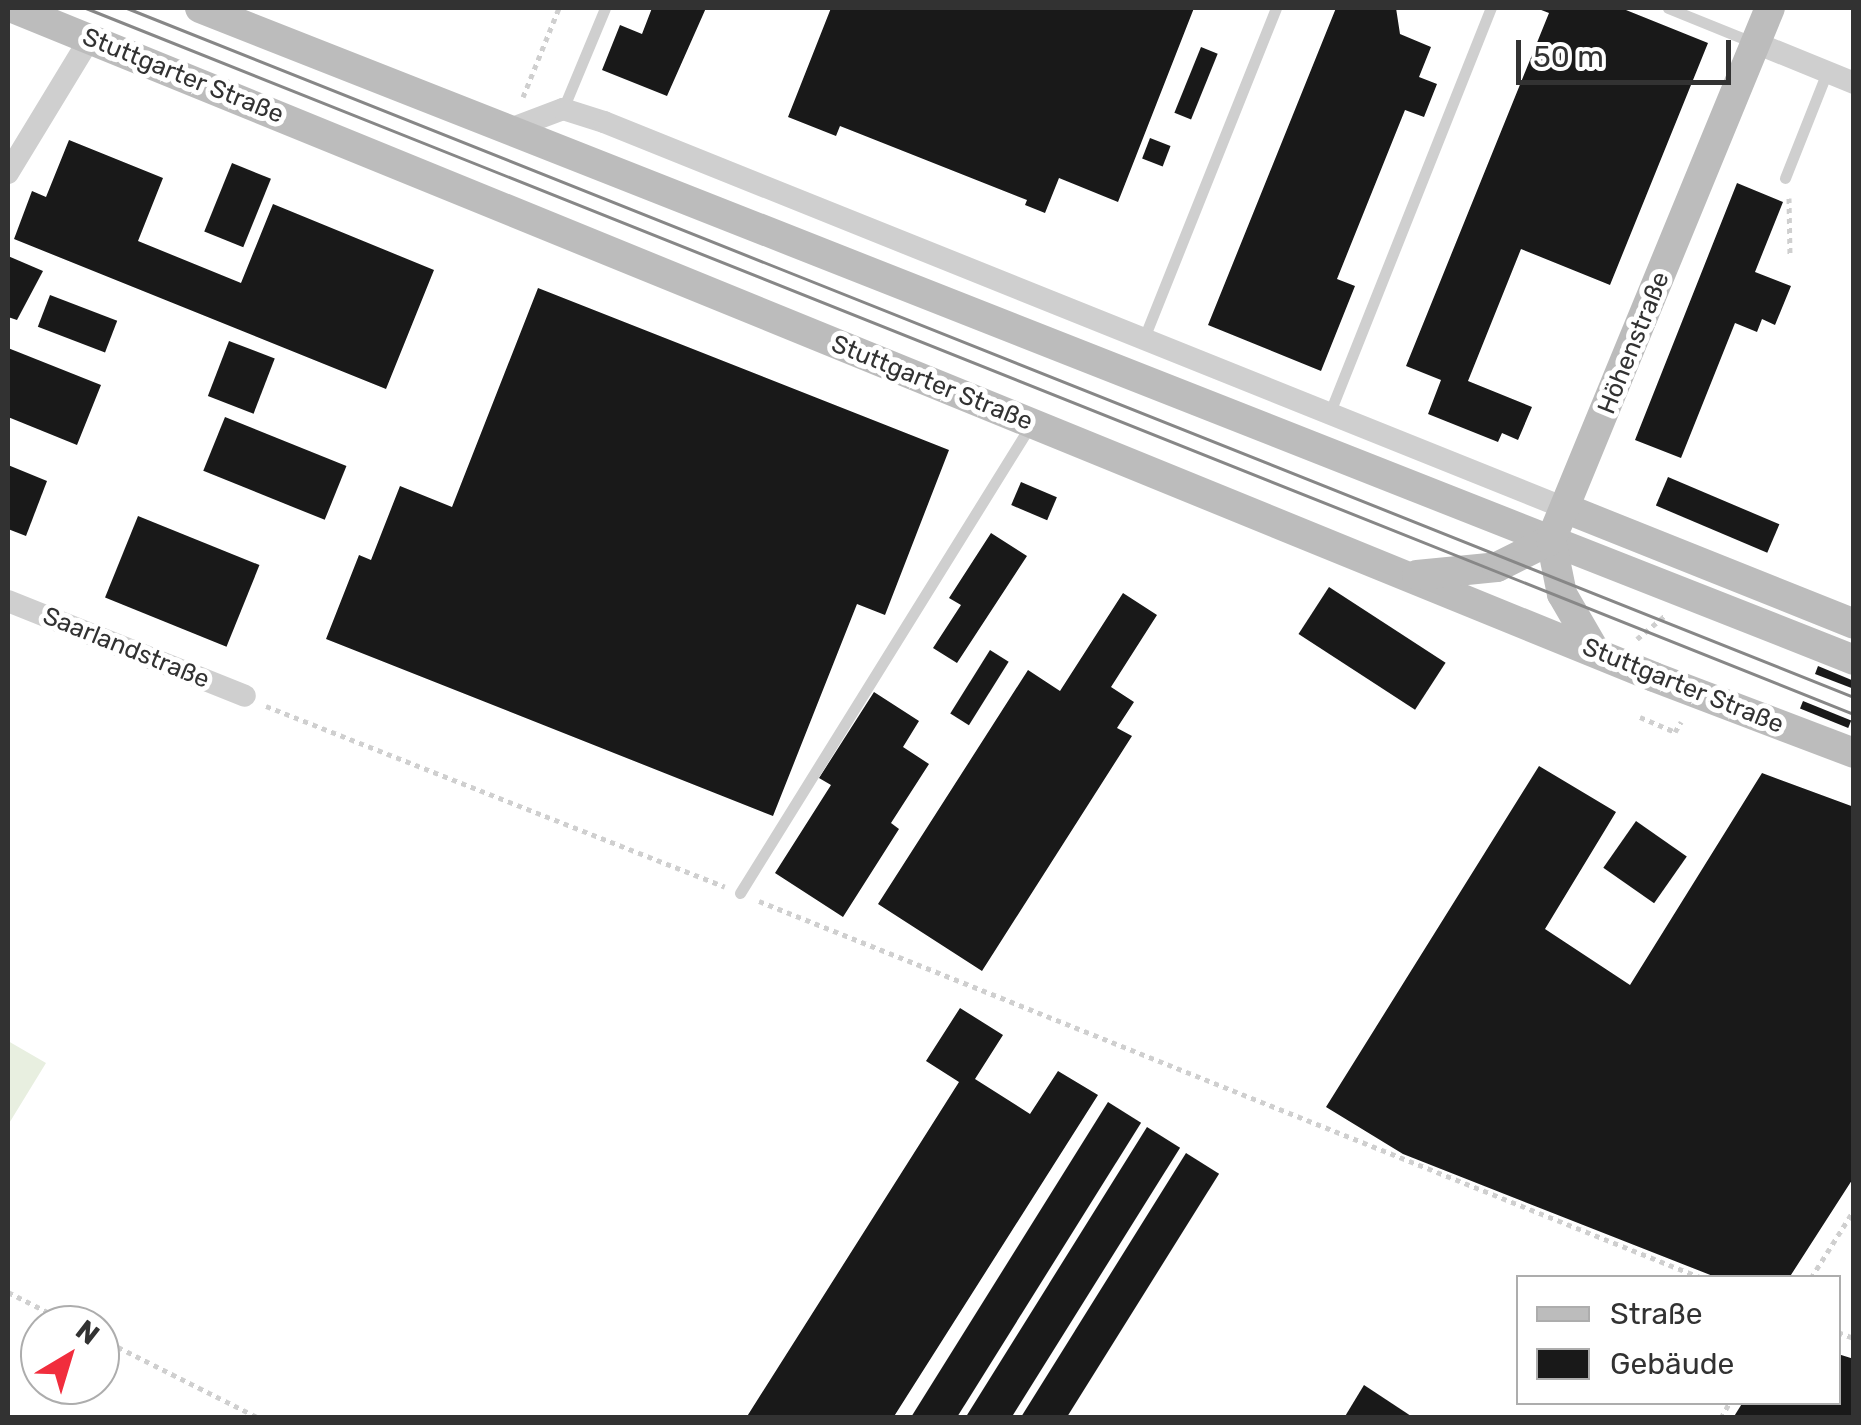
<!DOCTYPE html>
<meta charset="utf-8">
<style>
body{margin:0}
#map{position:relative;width:1861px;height:1425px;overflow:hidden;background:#fff;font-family:Rubik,sans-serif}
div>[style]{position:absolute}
.green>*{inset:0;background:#e8efe0}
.building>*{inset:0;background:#191919;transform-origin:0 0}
.path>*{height:5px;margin-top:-2.5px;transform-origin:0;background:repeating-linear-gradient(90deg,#cfcfcf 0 5px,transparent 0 10px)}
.lane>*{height:11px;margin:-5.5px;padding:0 5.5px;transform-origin:5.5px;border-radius:5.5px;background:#cfcfcf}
.street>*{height:22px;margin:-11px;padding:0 11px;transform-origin:11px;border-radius:11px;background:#cfcfcf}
.secondary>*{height:30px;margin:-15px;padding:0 15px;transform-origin:15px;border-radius:15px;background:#bcbcbc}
.tram>*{height:2.5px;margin:-1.25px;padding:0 1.25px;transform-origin:1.25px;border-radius:1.25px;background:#878787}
span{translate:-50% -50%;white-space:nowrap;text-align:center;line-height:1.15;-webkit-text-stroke:10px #fff;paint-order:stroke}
.street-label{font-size:25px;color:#323232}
.frame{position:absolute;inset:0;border:10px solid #323232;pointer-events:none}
.legend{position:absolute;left:1516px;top:1275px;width:325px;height:130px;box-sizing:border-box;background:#fff;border:2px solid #adadad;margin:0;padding:12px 18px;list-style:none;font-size:30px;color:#323232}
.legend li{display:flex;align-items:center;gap:20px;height:50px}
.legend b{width:50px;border:2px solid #adadad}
.north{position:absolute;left:20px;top:1305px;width:100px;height:100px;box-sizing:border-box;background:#fff;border:2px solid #adadad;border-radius:50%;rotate:38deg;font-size:28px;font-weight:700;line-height:40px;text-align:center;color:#323232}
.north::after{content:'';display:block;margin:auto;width:35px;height:45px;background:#f12d3d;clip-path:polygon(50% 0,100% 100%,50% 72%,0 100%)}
.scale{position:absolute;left:1516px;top:40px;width:215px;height:45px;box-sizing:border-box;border:5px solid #323232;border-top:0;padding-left:12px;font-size:30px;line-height:35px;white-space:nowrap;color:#323232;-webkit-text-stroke:8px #fff;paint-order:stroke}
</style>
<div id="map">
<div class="green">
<div style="clip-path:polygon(8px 1041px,46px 1063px,8px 1125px)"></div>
</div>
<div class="building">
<div style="clip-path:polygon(652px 8px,706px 8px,667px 96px,602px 70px,620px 25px,642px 34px)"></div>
<div style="clip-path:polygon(831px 8px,1194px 8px,1118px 202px,1059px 178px,1045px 213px,1025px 205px,1027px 200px,840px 126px,836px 136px,788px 117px)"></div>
<div style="clip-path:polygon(1336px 8px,1396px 8px,1400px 34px,1431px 47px,1419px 77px,1437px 84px,1424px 117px,1405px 110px,1337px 279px,1355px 286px,1321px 371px,1208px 325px)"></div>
<div style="clip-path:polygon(1536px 8px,1621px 8px,1708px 43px,1610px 285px,1521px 249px,1468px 381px,1532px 407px,1518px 440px,1502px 433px,1498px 442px,1428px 414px,1441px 380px,1406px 366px,1549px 13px)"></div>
<div style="left:1201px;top:47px;width:18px;height:71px;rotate:22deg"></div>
<div style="left:1150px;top:138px;width:22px;height:22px;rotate:21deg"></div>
<div style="clip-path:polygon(69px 140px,163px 178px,138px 241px,241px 283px,273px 204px,434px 270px,386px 389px,14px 239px,32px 191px,46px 197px)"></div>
<div style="left:232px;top:163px;width:42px;height:74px;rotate:22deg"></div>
<div style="clip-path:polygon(1737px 183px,1783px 202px,1755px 272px,1791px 286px,1775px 325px,1762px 319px,1757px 332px,1735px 323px,1681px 458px,1635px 440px)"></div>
<div style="clip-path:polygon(8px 256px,43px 271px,17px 320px,8px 317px)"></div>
<div style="clip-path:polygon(538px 288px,949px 450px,885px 615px,857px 604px,773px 816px,326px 639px,359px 555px,371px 560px,400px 486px,452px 507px)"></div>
<div style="left:50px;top:295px;width:72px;height:34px;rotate:21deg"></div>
<div style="left:229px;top:341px;width:49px;height:59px;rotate:21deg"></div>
<div style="clip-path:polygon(8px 348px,101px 385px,77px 445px,8px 417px)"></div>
<div style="left:225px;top:417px;width:131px;height:58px;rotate:22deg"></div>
<div style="clip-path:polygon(8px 465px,47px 481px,26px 536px,8px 529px)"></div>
<div style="left:1668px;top:477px;width:121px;height:31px;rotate:23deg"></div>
<div style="left:1021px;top:482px;width:39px;height:25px;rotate:23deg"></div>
<div style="left:138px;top:516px;width:131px;height:88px;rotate:22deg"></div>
<div style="clip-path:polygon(991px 533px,1027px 556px,957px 663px,933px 648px,961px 605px,949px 598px)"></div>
<div style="left:1329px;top:587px;width:139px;height:56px;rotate:33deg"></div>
<div style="clip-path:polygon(1123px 593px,1157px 615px,1111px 687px,1134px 702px,1117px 728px,1132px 736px,982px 971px,878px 904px,1028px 670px,1060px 691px)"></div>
<div style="left:990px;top:650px;width:22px;height:75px;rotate:32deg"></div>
<div style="clip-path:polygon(1818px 666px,1854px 681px,1854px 689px,1815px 674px)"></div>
<div style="clip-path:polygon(874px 692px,919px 721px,903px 747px,929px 764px,891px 823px,899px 829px,843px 917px,775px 873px,831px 785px,819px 778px)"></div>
<div style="left:1803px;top:701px;width:52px;height:8px;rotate:22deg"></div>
<div style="clip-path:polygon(1539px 766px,1616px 812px,1545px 929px,1630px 985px,1762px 773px,1854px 807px,1854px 1177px,1789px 1278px,1718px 1278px,1403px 1154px,1326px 1107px)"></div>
<div style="left:1636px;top:821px;width:62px;height:57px;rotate:35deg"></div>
<div style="clip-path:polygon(960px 1008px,1003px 1035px,975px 1079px,1030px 1114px,1058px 1071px,1098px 1095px,893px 1418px,746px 1418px,959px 1082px,926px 1061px)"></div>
<div style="left:1108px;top:1102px;width:39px;height:373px;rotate:32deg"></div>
<div style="left:1147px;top:1127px;width:39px;height:344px;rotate:32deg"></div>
<div style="left:1186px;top:1153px;width:39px;height:313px;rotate:32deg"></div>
<div style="clip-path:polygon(1838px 1354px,1854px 1359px,1854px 1418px,1733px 1418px,1743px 1402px,1838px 1402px)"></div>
<div style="clip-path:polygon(1364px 1385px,1414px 1418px,1344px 1418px)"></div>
</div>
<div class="path">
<div style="left:523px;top:97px;width:96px;rotate:-68deg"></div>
<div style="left:1789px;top:198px;width:56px;rotate:89deg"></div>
<div style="left:1637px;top:639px;width:38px;rotate:-40deg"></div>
<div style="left:266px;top:706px;width:493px;rotate:21.5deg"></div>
<div style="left:1640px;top:717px;width:38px;rotate:23deg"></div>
<div style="left:1675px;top:732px;width:12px;rotate:-59deg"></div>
<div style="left:759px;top:901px;width:1016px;rotate:21.79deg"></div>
<div style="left:1811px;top:1278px;width:80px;rotate:-57.7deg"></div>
<div style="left:8px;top:1292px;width:73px;rotate:26.9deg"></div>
<div style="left:1838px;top:1332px;width:17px;rotate:21deg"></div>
<div style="left:100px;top:1338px;width:178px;rotate:26.7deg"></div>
<div style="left:1721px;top:1418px;width:18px;rotate:-61deg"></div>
</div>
<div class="lane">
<div style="left:1668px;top:8px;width:91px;rotate:22deg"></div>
<div style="left:563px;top:109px;width:109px;rotate:-67.4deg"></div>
<div style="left:1785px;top:178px;width:114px;rotate:-68.4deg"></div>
<div style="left:1144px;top:338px;width:355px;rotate:-68.2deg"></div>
<div style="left:1330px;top:412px;width:435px;rotate:-68.3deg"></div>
<div style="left:740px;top:893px;width:550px;rotate:-58.16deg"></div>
</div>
<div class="street">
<div style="left:1756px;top:43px;width:106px;rotate:22.2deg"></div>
<div style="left:510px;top:129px;width:57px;rotate:-20.7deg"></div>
<div style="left:563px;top:109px;width:43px;rotate:17.6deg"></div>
<div style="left:604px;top:122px;width:1038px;rotate:21.89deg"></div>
<div style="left:8px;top:173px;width:158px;rotate:-58.7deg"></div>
<div style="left:8px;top:601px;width:255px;rotate:21.8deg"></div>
</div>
<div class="secondary">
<div style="left:13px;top:8px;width:1772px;rotate:22.18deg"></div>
<div style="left:1654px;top:677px;width:214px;rotate:20.8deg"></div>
<div style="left:200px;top:8px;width:1778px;rotate:21.51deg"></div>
<div style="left:1567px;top:509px;width:309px;rotate:21.8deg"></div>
<div style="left:1551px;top:540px;width:55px;rotate:78.5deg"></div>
<div style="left:1562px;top:594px;width:66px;rotate:59.9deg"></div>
<div style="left:1417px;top:575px;width:80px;rotate:-5.7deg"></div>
<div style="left:1497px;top:567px;width:60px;rotate:-26.6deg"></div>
<div style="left:1551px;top:540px;width:575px;rotate:-67.63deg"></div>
</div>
<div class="tram">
<div style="left:86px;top:8px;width:1904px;rotate:21.77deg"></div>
<div style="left:127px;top:8px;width:1859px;rotate:21.75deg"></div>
</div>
<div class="street-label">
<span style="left:183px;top:76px;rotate:22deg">Stuttgarter Straße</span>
<span style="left:1634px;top:343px;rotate:-68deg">Höhenstraße</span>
<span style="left:932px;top:383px;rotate:22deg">Stuttgarter Straße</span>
<span style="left:126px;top:648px;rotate:22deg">Saarlandstraße</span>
<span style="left:1683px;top:686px;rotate:22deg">Stuttgarter Straße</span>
</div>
<div class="frame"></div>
<ul class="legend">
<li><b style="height:12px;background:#bcbcbc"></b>Straße</li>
<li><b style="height:28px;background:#191919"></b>Gebäude</li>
</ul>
<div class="north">N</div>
<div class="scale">50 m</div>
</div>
